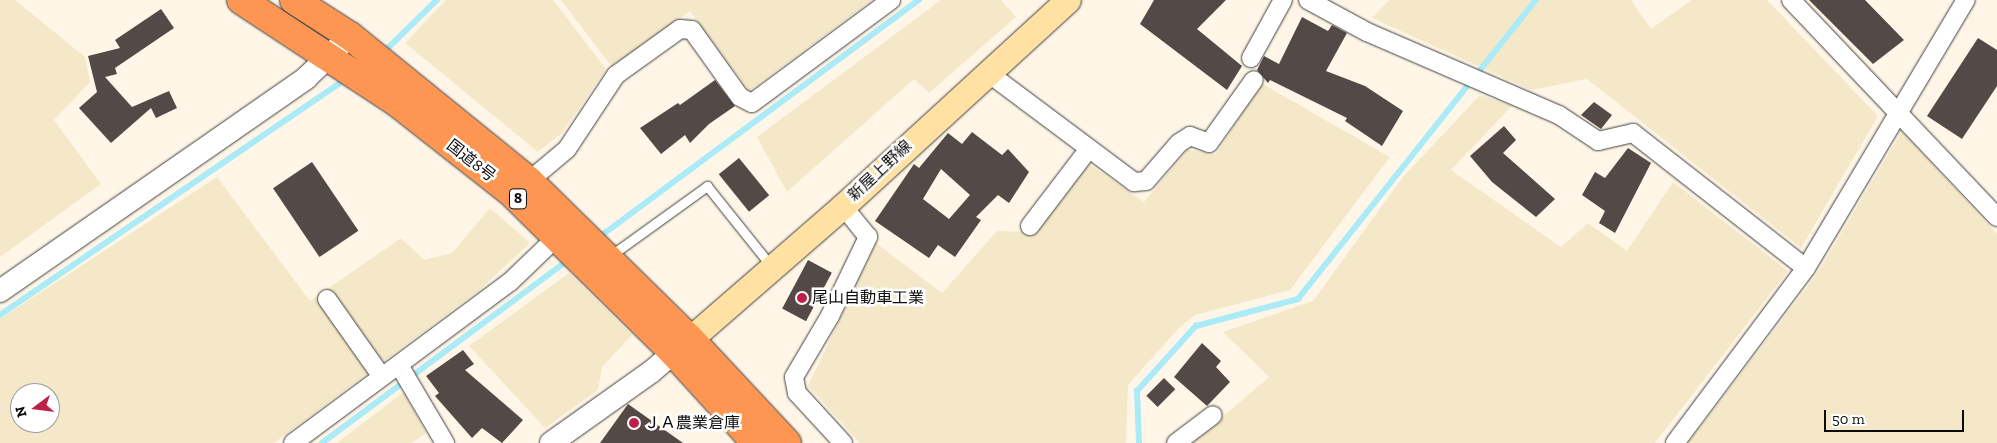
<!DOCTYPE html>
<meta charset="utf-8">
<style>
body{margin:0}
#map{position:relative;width:1997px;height:443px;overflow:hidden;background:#fff6e8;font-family:"Zilla Slab","Noto Sans JP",serif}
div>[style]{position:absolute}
.farmland>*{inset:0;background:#f5e8c8}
.stream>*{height:5.5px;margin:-2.75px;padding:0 2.75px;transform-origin:2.75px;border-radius:2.75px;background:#abebf8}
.building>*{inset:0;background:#534947;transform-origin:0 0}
.roads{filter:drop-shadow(0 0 1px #3e3e3e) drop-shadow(0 0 1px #3e3e3e)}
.service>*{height:9px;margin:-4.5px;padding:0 4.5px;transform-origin:4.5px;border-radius:4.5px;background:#fff}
.minor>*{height:18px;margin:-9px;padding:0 9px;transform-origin:9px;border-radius:9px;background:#fff}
.tertiary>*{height:22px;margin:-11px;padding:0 11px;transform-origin:11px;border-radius:11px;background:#fff}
.secondary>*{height:25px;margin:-12.5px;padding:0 12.5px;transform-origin:12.5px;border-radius:12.5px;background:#ffe2a3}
.trunk>*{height:28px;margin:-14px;padding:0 14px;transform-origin:14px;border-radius:14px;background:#fc9652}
.dots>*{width:14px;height:14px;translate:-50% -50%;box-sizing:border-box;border:2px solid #fff;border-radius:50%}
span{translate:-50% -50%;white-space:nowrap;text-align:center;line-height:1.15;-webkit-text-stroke:5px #fff;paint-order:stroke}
.shield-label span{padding:1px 4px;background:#fff;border:1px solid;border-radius:4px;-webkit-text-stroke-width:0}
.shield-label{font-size:15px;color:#0b0b0b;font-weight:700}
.street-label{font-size:16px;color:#0b0b0b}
.poi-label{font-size:16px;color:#0b0b0b}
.left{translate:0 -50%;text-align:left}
.north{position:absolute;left:10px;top:383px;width:50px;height:50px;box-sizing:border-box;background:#fff;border:1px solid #9d9d9d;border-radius:50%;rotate:255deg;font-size:14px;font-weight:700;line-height:20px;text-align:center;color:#0b0b0b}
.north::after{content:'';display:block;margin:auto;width:18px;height:22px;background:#bf1f47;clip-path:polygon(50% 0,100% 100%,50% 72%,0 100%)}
.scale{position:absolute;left:1824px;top:410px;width:140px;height:22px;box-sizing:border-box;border:2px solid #0b0b0b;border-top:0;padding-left:6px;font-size:15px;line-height:18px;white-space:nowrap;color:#0b0b0b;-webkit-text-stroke:4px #fff;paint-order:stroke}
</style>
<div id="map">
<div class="farmland">
<div style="clip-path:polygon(0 0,15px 0,85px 57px,90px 82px,54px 120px,101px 184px,0 257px)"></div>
<div style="clip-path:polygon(446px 0,553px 0,606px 69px,562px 133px,538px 152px,405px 43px)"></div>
<div style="clip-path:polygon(561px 0,872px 0,749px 91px,690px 11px,612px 67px)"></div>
<div style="clip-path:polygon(941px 0,1001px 0,1016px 17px,929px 93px,914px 79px,787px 192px,757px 137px)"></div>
<div style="clip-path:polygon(1389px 0,1631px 0,1651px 29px,1692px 0,1767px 0,1878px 116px,1801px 248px,1587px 79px,1531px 90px,1372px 18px)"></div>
<div style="clip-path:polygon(1261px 83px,1390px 157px,1290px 290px,1195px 315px,1179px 328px,1128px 385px,1126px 443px,860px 443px,808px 386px,876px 243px,942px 293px,997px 231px,1034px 232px,1089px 164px,1144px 202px,1187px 150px,1216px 154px)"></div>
<div style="clip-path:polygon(1480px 95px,1512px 106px,1451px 170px,1561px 247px,1588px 223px,1627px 251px,1673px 182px,1788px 271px,1655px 443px,1192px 443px,1269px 377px,1223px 332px,1313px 301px,1403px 177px)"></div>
<div style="clip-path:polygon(1902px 131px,1997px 234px,1997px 443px,1688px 443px,1817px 274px)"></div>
<div style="clip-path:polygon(evenodd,217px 177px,310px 301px,401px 238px,424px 260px,452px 253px,490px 208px,530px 243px,478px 291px,274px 443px,0 443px,0 319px,217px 177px,20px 393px,50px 393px,50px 423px,20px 423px,20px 393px)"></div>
<div style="clip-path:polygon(569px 273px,632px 335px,602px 367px,598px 390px,545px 428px,469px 346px)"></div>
<div style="clip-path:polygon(404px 392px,426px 433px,412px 443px,337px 443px)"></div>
</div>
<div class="stream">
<div style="left:383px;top:53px;width:76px;rotate:-44.5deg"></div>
<div style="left:597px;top:239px;width:401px;rotate:-36.6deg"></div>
<div style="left:0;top:315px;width:420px;rotate:-34.3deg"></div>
<div style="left:322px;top:443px;width:309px;rotate:-36.6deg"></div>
<div style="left:1139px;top:443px;width:52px;rotate:-92.2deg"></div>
<div style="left:1137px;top:391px;width:88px;rotate:-47.8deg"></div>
<div style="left:1196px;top:326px;width:106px;rotate:-14.8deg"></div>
<div style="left:1298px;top:299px;width:382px;rotate:-51.5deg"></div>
</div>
<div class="building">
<div style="clip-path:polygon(1154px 0,1226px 0,1197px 29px,1242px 66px,1227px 90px,1140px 24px)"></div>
<div style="clip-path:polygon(1809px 0,1865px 0,1904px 40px,1873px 64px)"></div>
<div style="clip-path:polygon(161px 9px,174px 28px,115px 68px,117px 74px,105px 77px,132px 107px,169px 91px,177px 108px,156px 118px,151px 108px,111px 143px,79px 108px,97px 92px,88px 56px,120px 48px,115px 40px)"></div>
<div style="clip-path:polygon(1302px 17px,1328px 31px,1332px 25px,1347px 33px,1326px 71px,1365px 86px,1403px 111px,1382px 146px,1345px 121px,1347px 118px,1270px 80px,1268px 83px,1257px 70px,1264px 56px,1279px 64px)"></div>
<div style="clip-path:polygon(1978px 38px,1997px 50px,1997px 86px,1962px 139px,1927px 116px)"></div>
<div style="clip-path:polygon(715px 80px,735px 106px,709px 124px,690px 143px,685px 135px,661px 154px,640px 128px,678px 103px,680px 105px)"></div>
<div style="clip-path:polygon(1594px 102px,1612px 115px,1601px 129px,1581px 115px)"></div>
<div style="clip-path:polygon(1504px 126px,1516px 140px,1503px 153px,1555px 199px,1536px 217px,1492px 182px,1470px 156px)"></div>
<div style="clip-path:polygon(evenodd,972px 132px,1002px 155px,1008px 149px,1029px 172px,1009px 203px,998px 195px,976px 217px,981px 220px,955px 257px,938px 245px,929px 258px,875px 221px,914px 164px,919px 168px,948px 133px,962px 144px,972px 132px,941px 169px,970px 195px,949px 219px,923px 199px,941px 169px)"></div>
<div style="clip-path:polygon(1628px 148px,1651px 163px,1615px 233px,1599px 223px,1605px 211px,1582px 195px,1595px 172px,1605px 178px)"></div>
<div style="left:739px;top:158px;width:48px;height:26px;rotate:51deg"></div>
<div style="left:312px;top:162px;width:83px;height:47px;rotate:56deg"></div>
<div style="left:808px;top:260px;width:27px;height:55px;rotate:28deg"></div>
<div style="clip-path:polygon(1202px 343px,1221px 361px,1216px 367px,1230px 382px,1207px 406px,1174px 377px)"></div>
<div style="clip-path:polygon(463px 350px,474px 364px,465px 370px,523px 420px,502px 443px,482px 428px,472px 438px,435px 396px,439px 393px,426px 376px)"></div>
<div style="left:1164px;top:378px;width:16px;height:25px;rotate:45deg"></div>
<div style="clip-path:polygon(628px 404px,683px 443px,600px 443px)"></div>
</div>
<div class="roads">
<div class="service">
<div style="left:610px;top:256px;width:120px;rotate:-35.8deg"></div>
<div style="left:707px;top:186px;width:102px;rotate:51.3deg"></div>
</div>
<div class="minor">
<div style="left:1308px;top:0;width:67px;rotate:28.5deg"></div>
<div style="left:1367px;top:32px;width:209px;rotate:23.4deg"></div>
<div style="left:1559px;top:115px;width:47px;rotate:33.7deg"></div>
<div style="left:1598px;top:141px;width:36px;rotate:-13deg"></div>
<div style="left:1633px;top:133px;width:219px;rotate:38deg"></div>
<div style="left:1791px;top:0;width:299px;rotate:46.5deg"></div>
<div style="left:1251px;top:58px;width:66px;rotate:-61.1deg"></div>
<div style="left:987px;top:72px;width:184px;rotate:36.8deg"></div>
<div style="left:1134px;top:182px;width:12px;rotate:-5deg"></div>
<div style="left:1146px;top:181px;width:50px;rotate:-49deg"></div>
<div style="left:1179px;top:143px;width:13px;rotate:-32deg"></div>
<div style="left:1190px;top:136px;width:20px;rotate:20deg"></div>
<div style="left:1209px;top:143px;width:77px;rotate:-54.5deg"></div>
<div style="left:529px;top:181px;width:50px;rotate:-40.1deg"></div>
<div style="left:567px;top:149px;width:89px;rotate:-56.5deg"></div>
<div style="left:616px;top:75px;width:79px;rotate:-35.7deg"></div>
<div style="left:680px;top:29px;width:12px;rotate:5deg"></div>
<div style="left:692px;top:30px;width:82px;rotate:54.4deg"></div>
<div style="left:740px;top:97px;width:13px;rotate:27deg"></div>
<div style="left:752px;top:103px;width:173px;rotate:-36.5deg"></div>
<div style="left:1030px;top:226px;width:96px;rotate:-52.7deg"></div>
<div style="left:327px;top:299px;width:95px;rotate:54.8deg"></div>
<div style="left:399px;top:365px;width:91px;rotate:59.5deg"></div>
<div style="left:293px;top:443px;width:270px;rotate:-36.6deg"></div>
<div style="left:510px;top:282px;width:75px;rotate:-43.9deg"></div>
<div style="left:843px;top:443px;width:68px;rotate:-132.6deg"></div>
<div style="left:797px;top:393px;width:16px;rotate:-101deg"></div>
<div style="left:794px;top:377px;width:71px;rotate:-59.5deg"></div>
<div style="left:830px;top:316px;width:88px;rotate:-64.3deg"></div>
<div style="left:868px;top:237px;width:40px;rotate:-129deg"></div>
<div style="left:1176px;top:443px;width:46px;rotate:-37.1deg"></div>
<div style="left:1675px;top:443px;width:219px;rotate:-53.2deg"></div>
<div style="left:1806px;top:268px;width:312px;rotate:-59.2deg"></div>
</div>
<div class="tertiary">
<div style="left:0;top:291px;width:373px;rotate:-34.8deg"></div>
<div style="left:306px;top:78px;width:61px;rotate:-43.7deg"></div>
<div style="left:551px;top:443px;width:123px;rotate:-35.4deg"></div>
<div style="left:651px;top:372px;width:46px;rotate:-40.6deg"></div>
</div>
<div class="secondary">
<div style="left:690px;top:339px;width:203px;rotate:-41deg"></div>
<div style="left:843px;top:206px;width:305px;rotate:-42.5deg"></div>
</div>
<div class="trunk">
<div style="left:241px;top:0;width:184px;rotate:33.3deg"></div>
<div style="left:395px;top:101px;width:149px;rotate:38.2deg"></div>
<div style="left:512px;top:193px;width:228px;rotate:44.6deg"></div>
<div style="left:674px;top:353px;width:122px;rotate:47.7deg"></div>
<div style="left:294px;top:0;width:67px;rotate:32.7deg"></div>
<div style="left:350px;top:36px;width:230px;rotate:39deg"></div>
<div style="left:529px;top:181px;width:226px;rotate:44.5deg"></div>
<div style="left:690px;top:339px;width:142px;rotate:47deg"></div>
</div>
</div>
<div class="dots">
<div style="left:802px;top:298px;background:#bf1f47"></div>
<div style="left:634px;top:423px;background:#bf1f47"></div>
</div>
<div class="shield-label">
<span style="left:518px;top:199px">8</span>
</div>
<div class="street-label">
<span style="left:471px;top:161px;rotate:38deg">国道8号</span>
<span style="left:880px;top:171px;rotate:-43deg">新屋上野線</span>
</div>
<div class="poi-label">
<span class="left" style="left:812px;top:298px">尾山自動車工業</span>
<span class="left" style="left:644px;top:423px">ＪＡ農業倉庫</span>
</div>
<div class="north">N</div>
<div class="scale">50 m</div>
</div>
